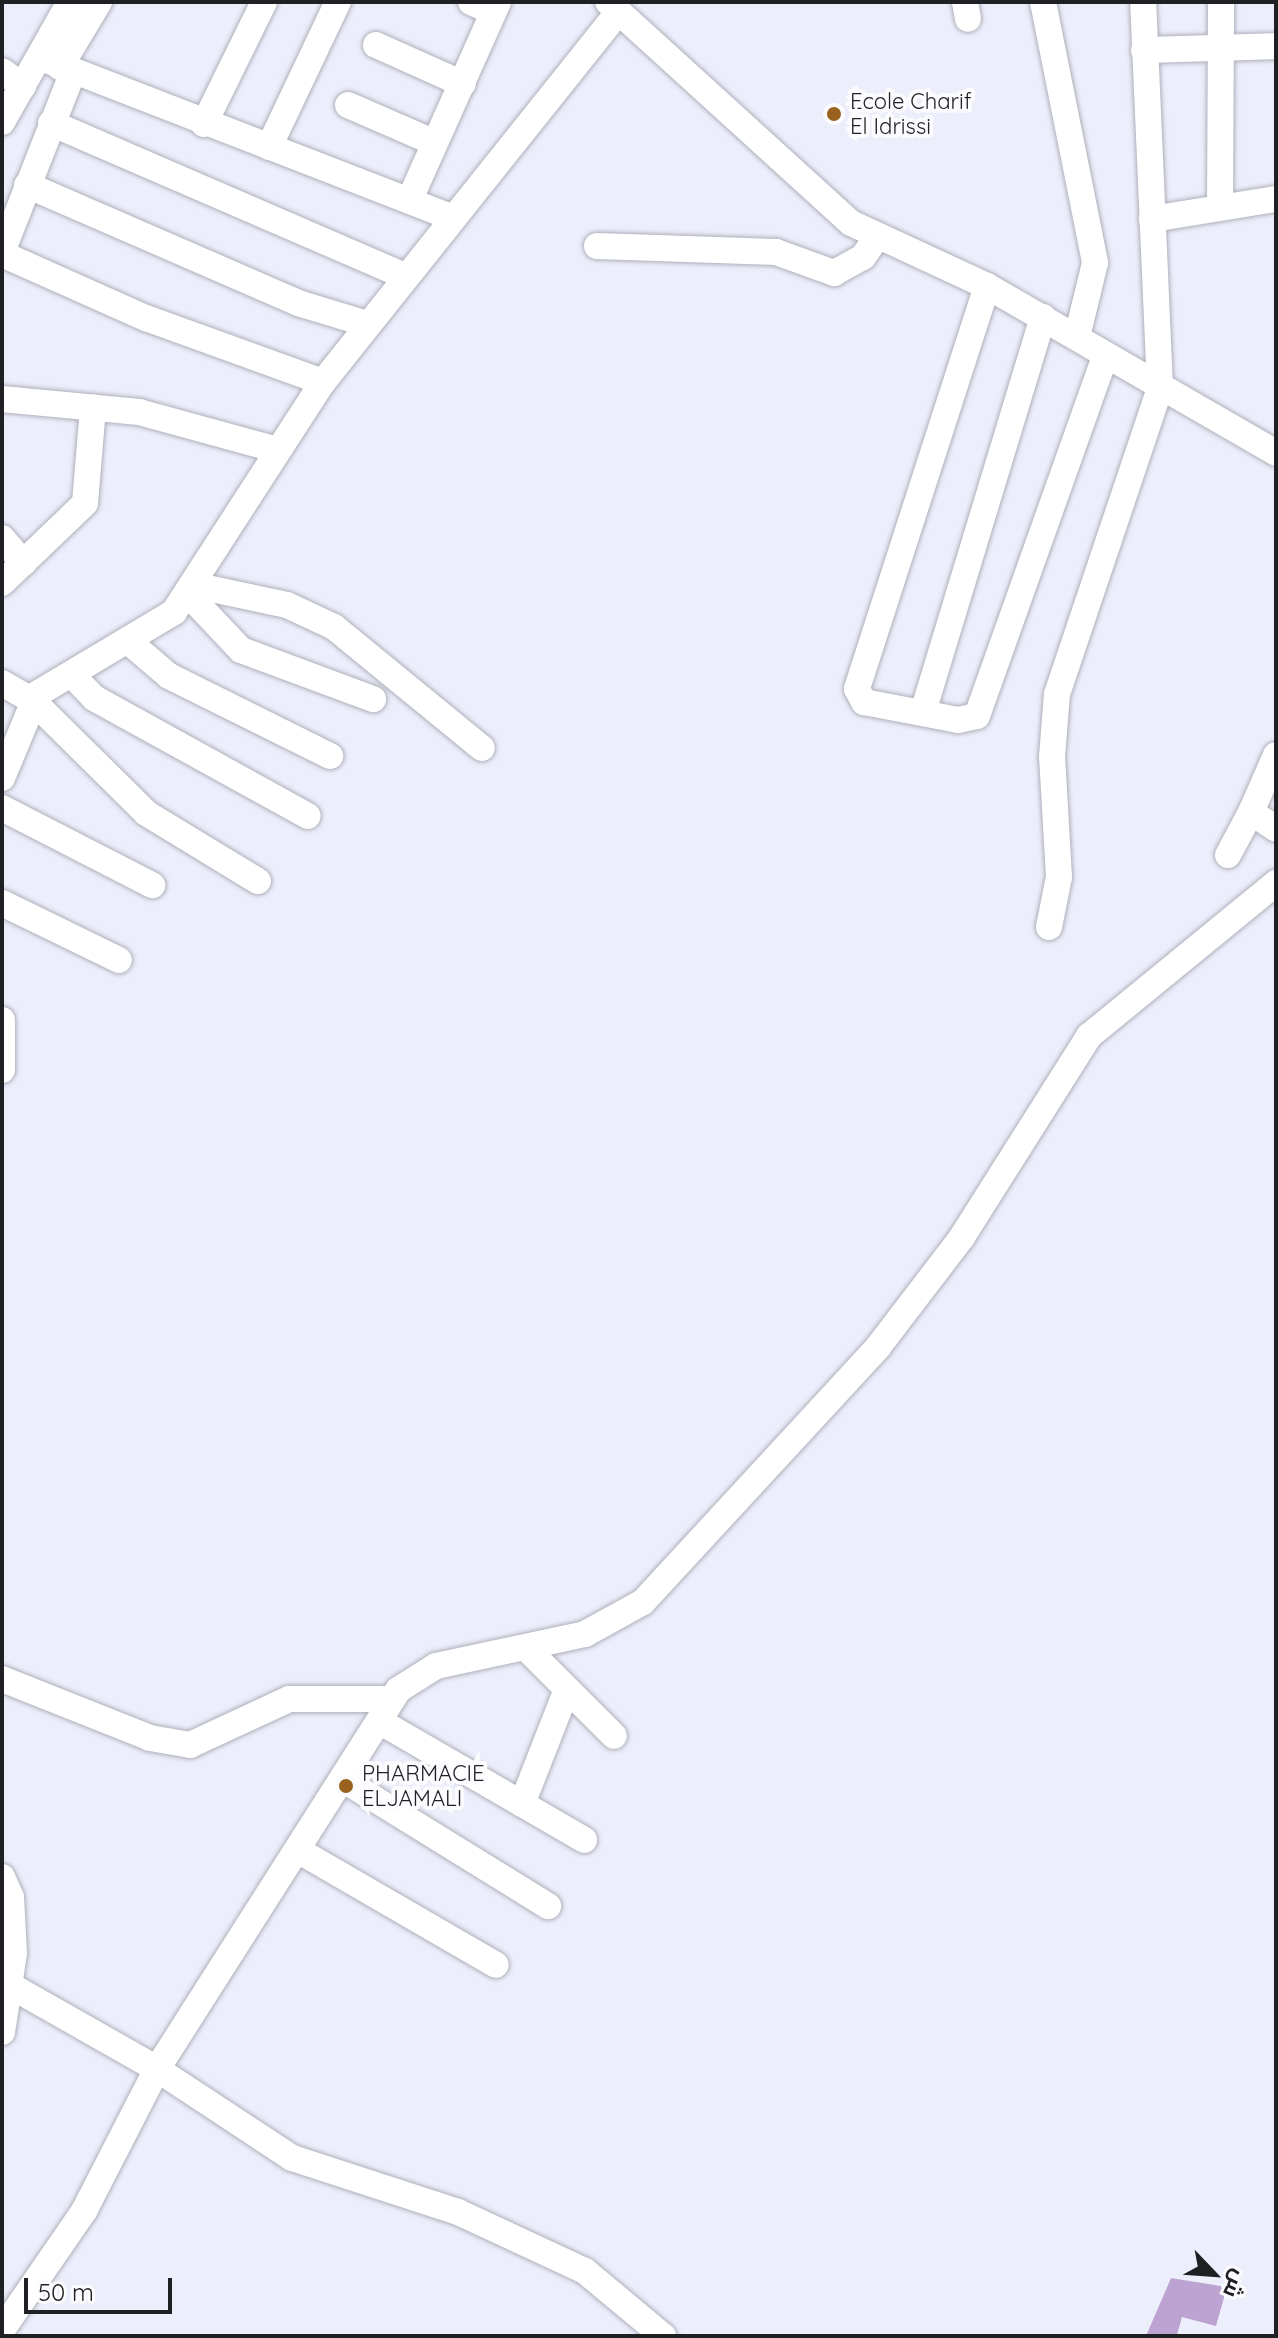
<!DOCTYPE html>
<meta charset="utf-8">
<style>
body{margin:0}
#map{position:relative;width:1278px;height:2338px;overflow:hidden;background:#edeefb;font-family:Quicksand,Cairo,sans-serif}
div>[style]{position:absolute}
.building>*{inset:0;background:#bda3d1}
.roads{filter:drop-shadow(0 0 2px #aeb0bb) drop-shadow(0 0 2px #aeb0bb)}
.minor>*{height:26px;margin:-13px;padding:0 13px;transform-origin:13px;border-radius:13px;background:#fff}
.dots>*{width:22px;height:22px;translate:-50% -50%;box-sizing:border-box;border:4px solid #fcfcff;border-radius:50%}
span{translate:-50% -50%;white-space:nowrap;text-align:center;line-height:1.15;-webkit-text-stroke:8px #fcfcff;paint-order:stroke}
.poi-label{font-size:22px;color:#1f2024}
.left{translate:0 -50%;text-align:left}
.frame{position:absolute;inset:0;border:4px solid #1f2024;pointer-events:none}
.north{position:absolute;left:1174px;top:2234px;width:80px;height:80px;-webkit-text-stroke:6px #fcfcff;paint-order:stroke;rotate:115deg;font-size:22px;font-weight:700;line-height:32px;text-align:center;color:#1f2024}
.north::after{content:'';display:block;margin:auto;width:28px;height:36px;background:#1f2024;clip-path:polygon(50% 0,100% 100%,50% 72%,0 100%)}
.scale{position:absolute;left:24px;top:2278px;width:148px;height:36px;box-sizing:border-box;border:4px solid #1f2024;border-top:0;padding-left:10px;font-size:24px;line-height:28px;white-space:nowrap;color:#1f2024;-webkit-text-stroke:6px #fcfcff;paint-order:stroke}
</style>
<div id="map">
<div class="building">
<div style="clip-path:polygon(1171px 2278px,1227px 2287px,1216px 2326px,1182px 2317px,1177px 2335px,1146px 2336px)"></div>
</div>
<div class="roads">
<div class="minor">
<div style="left:471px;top:2px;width:24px;rotate:24deg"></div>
<div style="left:608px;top:2px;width:328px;rotate:42.3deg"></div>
<div style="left:851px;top:223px;width:150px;rotate:24.9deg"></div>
<div style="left:987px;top:286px;width:334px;rotate:30deg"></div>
<div style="left:965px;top:2px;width:17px;rotate:80deg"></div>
<div style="left:1043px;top:2px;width:266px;rotate:78.7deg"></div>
<div style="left:1095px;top:263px;width:76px;rotate:103.7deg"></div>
<div style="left:376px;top:45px;width:95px;rotate:24.1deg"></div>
<div style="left:1144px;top:50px;width:132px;rotate:-1.7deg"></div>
<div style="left:41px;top:58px;width:442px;rotate:21.2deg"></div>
<div style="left:60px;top:67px;width:76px;rotate:-59deg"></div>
<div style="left:2px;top:71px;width:26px;rotate:36deg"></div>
<div style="left:348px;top:105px;width:93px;rotate:23.5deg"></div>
<div style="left:2px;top:122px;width:138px;rotate:-60.5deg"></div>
<div style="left:51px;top:123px;width:386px;rotate:23.4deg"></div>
<div style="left:204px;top:124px;width:136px;rotate:-63.8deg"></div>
<div style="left:269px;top:147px;width:161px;rotate:-64.6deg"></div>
<div style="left:27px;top:185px;width:296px;rotate:23.5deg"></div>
<div style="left:298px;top:303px;width:72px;rotate:16.9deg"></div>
<div style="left:410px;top:199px;width:216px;rotate:-65.9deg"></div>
<div style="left:1220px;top:206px;width:204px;rotate:-89.7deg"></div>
<div style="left:1152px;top:219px;width:126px;rotate:-9.2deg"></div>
<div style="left:597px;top:246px;width:179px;rotate:1.9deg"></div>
<div style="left:776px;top:252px;width:62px;rotate:19.9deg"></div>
<div style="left:834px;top:273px;width:33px;rotate:-29deg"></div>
<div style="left:863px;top:257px;width:24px;rotate:-55deg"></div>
<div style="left:2px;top:252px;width:193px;rotate:-68.5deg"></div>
<div style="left:2px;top:254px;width:158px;rotate:24deg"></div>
<div style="left:146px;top:318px;width:188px;rotate:19.9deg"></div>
<div style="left:987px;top:286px;width:423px;rotate:107.9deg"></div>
<div style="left:857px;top:689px;width:15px;rotate:62deg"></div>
<div style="left:864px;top:702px;width:96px;rotate:10.8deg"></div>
<div style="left:958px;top:720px;width:19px;rotate:-12deg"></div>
<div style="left:977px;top:716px;width:382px;rotate:-70.4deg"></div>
<div style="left:2px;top:399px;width:138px;rotate:5.4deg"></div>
<div style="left:139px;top:412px;width:140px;rotate:15.3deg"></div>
<div style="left:2px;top:538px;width:33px;rotate:49deg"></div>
<div style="left:2px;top:583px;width:115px;rotate:-43.9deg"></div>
<div style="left:85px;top:503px;width:96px;rotate:-85.2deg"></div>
<div style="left:193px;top:585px;width:96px;rotate:12deg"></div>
<div style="left:287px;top:605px;width:52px;rotate:25.1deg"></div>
<div style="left:334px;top:627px;width:191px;rotate:39.3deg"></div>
<div style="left:188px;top:594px;width:77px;rotate:46.6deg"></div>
<div style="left:241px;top:650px;width:141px;rotate:20.4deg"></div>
<div style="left:128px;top:641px;width:54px;rotate:40.5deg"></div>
<div style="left:169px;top:676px;width:180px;rotate:26.4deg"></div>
<div style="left:72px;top:675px;width:32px;rotate:46deg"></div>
<div style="left:94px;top:698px;width:244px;rotate:28.9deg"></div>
<div style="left:2px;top:683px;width:36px;rotate:30deg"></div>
<div style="left:33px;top:701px;width:159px;rotate:44.7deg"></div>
<div style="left:146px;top:813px;width:131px;rotate:31.3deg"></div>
<div style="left:923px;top:712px;width:413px;rotate:-73.1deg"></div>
<div style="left:2px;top:778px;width:91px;rotate:-67.4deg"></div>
<div style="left:37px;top:694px;width:160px;rotate:-30.9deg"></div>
<div style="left:174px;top:612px;width:274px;rotate:-57.1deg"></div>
<div style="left:323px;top:382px;width:471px;rotate:-51.4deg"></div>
<div style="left:2px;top:808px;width:169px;rotate:27.2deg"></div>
<div style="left:1251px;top:812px;width:62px;rotate:-66.3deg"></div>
<div style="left:1228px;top:855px;width:49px;rotate:-61.9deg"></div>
<div style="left:1251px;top:812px;width:30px;rotate:34deg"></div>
<div style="left:2px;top:903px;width:130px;rotate:26deg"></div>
<div style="left:1049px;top:927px;width:51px;rotate:-78.7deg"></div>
<div style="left:1059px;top:877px;width:120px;rotate:-93.3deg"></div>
<div style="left:1052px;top:757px;width:63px;rotate:-85.5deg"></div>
<div style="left:1057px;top:694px;width:323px;rotate:-71.4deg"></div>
<div style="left:1160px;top:388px;width:386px;rotate:-92.5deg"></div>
<div style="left:2px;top:1020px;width:50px;rotate:90deg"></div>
<div style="left:529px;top:1651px;width:120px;rotate:45deg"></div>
<div style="left:2px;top:1679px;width:159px;rotate:21.7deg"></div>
<div style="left:150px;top:1738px;width:41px;rotate:9.9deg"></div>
<div style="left:190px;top:1745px;width:109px;rotate:-24.9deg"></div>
<div style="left:289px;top:1699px;width:101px"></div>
<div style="left:379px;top:1721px;width:237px;rotate:30.1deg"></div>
<div style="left:344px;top:1780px;width:240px;rotate:31.7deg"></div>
<div style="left:522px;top:1804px;width:120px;rotate:-68.6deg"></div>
<div style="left:301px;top:1852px;width:225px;rotate:30.1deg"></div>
<div style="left:2px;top:1877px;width:22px;rotate:66deg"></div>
<div style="left:11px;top:1897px;width:56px;rotate:86.9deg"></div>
<div style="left:14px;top:1953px;width:80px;rotate:98.6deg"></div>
<div style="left:11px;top:1986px;width:168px;rotate:29.6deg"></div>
<div style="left:157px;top:2069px;width:449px;rotate:-57.5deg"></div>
<div style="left:398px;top:1690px;width:45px;rotate:-32.3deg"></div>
<div style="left:436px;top:1666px;width:152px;rotate:-12.1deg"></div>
<div style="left:585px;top:1634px;width:66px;rotate:-28.9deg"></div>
<div style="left:643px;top:1602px;width:347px;rotate:-47.3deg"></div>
<div style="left:878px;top:1347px;width:138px;rotate:-52.6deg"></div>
<div style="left:962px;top:1237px;width:238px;rotate:-57.7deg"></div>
<div style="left:1089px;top:1036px;width:242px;rotate:-39.3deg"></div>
<div style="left:2px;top:2330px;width:145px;rotate:-55.4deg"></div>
<div style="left:84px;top:2211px;width:160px;rotate:-62.8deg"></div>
<div style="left:157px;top:2069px;width:162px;rotate:33.4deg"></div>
<div style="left:292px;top:2158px;width:175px;rotate:18deg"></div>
<div style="left:458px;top:2212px;width:140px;rotate:24.9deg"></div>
<div style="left:585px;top:2271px;width:102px;rotate:39.8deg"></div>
</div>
</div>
<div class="dots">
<div style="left:834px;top:114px;background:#9a611e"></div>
<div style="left:346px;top:1786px;background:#9a611e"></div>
</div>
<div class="poi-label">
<span class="left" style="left:850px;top:114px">Ecole Charif<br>El Idrissi</span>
<span class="left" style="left:362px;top:1786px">PHARMACIE<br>ELJAMALI</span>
</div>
<div class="frame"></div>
<div class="north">ش</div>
<div class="scale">50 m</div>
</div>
